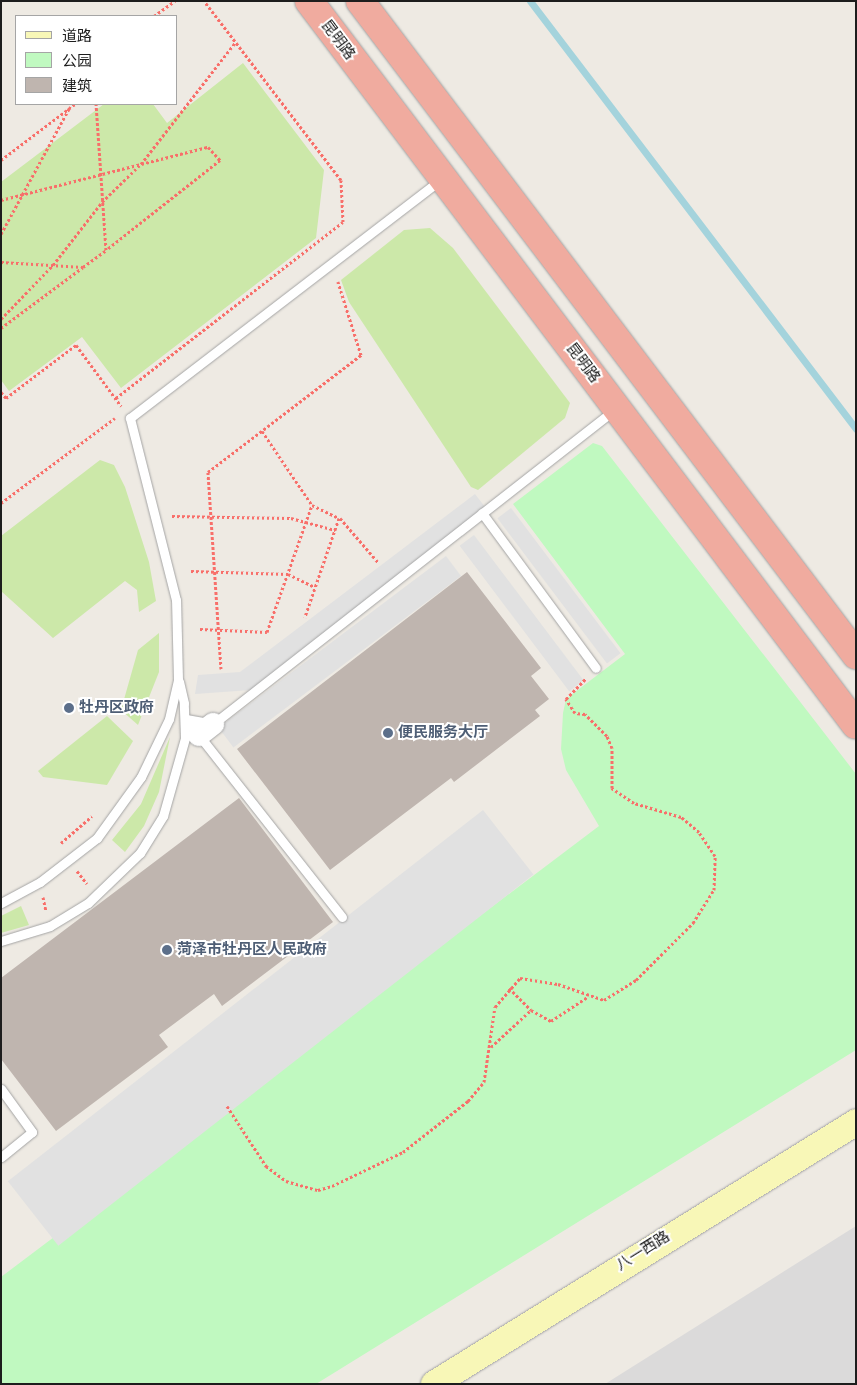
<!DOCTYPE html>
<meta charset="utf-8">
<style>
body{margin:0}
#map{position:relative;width:857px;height:1385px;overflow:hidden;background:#eeeae3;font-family:"Sofia Sans Condensed","Noto Sans SC",sans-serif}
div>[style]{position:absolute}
.residential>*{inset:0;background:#dbdada}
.grass>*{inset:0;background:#cce8a9}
.park>*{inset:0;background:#c0f9c0}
.parking>*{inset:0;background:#e1e1e1;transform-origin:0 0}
.stream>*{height:7px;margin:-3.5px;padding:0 3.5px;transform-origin:3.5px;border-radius:3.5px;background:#a4d3dc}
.building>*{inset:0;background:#bfb5af}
.path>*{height:3px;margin-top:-1.5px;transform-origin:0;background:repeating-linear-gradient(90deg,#f86f6a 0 2.5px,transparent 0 5px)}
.roads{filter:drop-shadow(0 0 1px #a4a4a4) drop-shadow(0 0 1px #a4a4a4)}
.service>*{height:9px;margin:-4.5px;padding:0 4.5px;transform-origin:4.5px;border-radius:4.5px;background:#fff}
.tertiary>*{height:22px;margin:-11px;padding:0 11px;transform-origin:11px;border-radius:11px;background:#fff}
.secondary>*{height:26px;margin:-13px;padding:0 13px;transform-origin:13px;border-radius:13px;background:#f8f7b7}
.trunk>*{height:28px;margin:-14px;padding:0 14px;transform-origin:14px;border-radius:14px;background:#f0ab9f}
.dots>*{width:14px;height:14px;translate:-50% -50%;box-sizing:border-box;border:2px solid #fff;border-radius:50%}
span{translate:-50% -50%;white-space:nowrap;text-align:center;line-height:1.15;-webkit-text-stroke:4px #fff;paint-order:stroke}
.street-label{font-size:15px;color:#1d1d1d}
.service-label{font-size:15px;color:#4e5e75;font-weight:700}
.left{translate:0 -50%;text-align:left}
.frame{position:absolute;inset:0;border:2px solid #1d1d1d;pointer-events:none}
.legend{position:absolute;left:15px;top:15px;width:162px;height:90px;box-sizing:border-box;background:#fff;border:1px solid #a5a5a5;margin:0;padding:6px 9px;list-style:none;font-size:15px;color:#1d1d1d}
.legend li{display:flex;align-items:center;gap:10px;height:25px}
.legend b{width:25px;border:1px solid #a5a5a5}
</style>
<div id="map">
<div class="residential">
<div style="clip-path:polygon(856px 1226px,856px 1384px,605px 1384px)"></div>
</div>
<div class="grass">
<div style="clip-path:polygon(243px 63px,324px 170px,316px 238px,121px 388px,82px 337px,9px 391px,1px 380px,1px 182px,104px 104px,153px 104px,167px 123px)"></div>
<div style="clip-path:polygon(430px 228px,453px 248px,570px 403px,565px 418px,478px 490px,471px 487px,349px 302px,341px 280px,404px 230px)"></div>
<div style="clip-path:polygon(100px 460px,114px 465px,125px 487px,149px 562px,156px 601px,139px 612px,137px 590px,125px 581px,53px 638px,1px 591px,1px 536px)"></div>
<div style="clip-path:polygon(159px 633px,159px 672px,138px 725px,121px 710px,138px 650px)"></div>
<div style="clip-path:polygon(107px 716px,133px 741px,107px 785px,43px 777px,38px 771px)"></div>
<div style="clip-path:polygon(170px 737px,159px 792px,144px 826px,125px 852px,112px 840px,141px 804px)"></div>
<div style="clip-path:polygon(21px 906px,29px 925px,1px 933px,1px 916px)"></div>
</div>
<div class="park">
<div style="clip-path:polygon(593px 443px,602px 446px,856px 774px,856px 1050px,316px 1384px,1px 1384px,1px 1277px,599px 826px,566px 770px,561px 749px,563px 713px,566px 699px,625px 654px,513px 504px)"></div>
</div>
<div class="parking">
<div style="clip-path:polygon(475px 494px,485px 507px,251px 690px,195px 694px,198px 675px,240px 672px)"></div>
<div style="left:511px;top:508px;width:182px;height:17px;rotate:53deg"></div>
<div style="left:474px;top:535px;width:182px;height:18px;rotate:53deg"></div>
<div style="left:446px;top:556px;width:25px;height:285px;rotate:53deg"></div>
<div style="left:483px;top:810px;width:82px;height:603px;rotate:52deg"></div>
</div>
<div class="stream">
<div style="left:530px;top:1px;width:538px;rotate:52.7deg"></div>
</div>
<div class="building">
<div style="clip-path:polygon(467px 572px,541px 668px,531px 676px,549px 699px,535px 710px,540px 716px,454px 782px,451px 778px,330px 870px,237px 749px)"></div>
<div style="clip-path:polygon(239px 798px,333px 922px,222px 1006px,214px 994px,159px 1035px,168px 1047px,56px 1131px,1px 1059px,1px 978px)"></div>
</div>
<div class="path">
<div style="left:154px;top:16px;width:26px;rotate:-36deg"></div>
<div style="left:1px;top:160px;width:93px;rotate:-37.1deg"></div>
<div style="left:1px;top:200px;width:214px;rotate:-14.4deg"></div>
<div style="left:208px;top:147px;width:18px;rotate:47deg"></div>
<div style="left:220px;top:160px;width:145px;rotate:141.7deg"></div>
<div style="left:1px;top:234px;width:145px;rotate:-61.5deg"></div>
<div style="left:1px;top:262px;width:82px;rotate:3.5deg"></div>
<div style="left:83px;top:267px;width:29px;rotate:-36deg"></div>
<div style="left:106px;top:250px;width:146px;rotate:-93.9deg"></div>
<div style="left:1px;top:319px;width:75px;rotate:-46.1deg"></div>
<div style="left:53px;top:265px;width:80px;rotate:-52.1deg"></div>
<div style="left:102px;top:202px;width:54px;rotate:-44.3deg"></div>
<div style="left:141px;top:164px;width:153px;rotate:-52.2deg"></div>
<div style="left:1px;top:328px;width:102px;rotate:-36.6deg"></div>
<div style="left:1px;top:392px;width:8px;rotate:50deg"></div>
<div style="left:6px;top:398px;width:88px;rotate:-37.1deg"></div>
<div style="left:76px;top:345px;width:76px;rotate:53.6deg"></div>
<div style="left:116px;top:398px;width:287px;rotate:-37.8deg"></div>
<div style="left:343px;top:222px;width:42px;rotate:-92.7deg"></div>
<div style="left:341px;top:180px;width:225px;rotate:-127.4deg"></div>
<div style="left:262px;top:431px;width:89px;rotate:56deg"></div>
<div style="left:1px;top:503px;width:142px;rotate:-36.7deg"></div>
<div style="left:172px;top:516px;width:119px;rotate:1deg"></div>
<div style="left:291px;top:518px;width:46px;rotate:15.3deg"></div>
<div style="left:340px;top:518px;width:58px;rotate:49.2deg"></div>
<div style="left:191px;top:571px;width:97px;rotate:1.8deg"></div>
<div style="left:288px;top:574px;width:30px;rotate:26deg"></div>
<div style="left:200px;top:629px;width:67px;rotate:2.6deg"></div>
<div style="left:267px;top:632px;width:135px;rotate:-70.5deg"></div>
<div style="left:312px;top:505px;width:30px;rotate:26deg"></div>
<div style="left:339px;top:518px;width:105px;rotate:109deg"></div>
<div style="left:221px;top:669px;width:197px;rotate:-93.8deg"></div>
<div style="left:208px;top:472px;width:193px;rotate:-37.4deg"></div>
<div style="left:361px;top:355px;width:77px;rotate:-107.5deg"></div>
<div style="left:61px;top:843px;width:41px;rotate:-41.1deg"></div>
<div style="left:77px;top:871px;width:16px;rotate:52deg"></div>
<div style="left:43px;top:897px;width:14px;rotate:78deg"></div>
<div style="left:509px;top:988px;width:31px;rotate:45deg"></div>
<div style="left:531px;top:1010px;width:23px;rotate:29deg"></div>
<div style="left:551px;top:1021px;width:45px;rotate:-33.3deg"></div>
<div style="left:491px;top:1047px;width:54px;rotate:-42.8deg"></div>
<div style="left:227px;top:1106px;width:72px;rotate:57deg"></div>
<div style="left:266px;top:1166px;width:25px;rotate:37deg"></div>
<div style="left:286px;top:1181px;width:33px;rotate:16deg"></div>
<div style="left:318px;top:1190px;width:15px;rotate:-16deg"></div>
<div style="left:332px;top:1186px;width:79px;rotate:-25.6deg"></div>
<div style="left:403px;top:1152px;width:83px;rotate:-38.1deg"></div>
<div style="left:468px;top:1101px;width:25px;rotate:-50deg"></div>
<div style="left:484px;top:1082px;width:76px;rotate:-81.7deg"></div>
<div style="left:495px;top:1007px;width:38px;rotate:-49deg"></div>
<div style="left:520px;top:978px;width:38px;rotate:9deg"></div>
<div style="left:558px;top:984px;width:49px;rotate:19.2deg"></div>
<div style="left:604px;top:1000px;width:38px;rotate:-32deg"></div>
<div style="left:636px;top:980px;width:81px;rotate:-45deg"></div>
<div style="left:693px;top:923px;width:39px;rotate:-58deg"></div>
<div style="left:714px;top:890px;width:34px;rotate:-88deg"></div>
<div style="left:715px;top:856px;width:29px;rotate:-124deg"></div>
<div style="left:699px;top:832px;width:23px;rotate:-140deg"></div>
<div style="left:681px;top:817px;width:49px;rotate:-163.4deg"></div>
<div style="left:634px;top:803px;width:27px;rotate:-146deg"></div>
<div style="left:612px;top:788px;width:40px;rotate:-90deg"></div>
<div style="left:612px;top:748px;width:13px;rotate:-113deg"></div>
<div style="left:607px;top:736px;width:31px;rotate:-135deg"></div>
<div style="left:585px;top:714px;width:10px;rotate:-174deg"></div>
<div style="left:575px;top:713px;width:17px;rotate:-123deg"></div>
<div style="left:566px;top:699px;width:28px;rotate:-46deg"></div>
</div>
<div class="roads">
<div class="service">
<div style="left:482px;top:513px;width:192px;rotate:53.7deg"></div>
<div style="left:1px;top:903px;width:44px;rotate:-28.3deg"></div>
<div style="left:40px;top:882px;width:72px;rotate:-37.7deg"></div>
<div style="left:97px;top:838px;width:75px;rotate:-54.2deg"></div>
<div style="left:141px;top:777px;width:64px;rotate:-64.2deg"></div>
<div style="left:169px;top:719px;width:40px;rotate:-77deg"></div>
<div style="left:178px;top:680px;width:80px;rotate:-91.4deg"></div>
<div style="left:176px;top:600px;width:188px;rotate:-104.2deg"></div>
<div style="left:130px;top:418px;width:392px;rotate:-37.5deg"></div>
<div style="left:342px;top:917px;width:252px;rotate:-128.2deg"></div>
<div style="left:186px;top:719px;width:27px;rotate:10deg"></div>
<div style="left:213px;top:724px;width:509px;rotate:-38.06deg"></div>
<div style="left:1px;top:941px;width:51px;rotate:-17deg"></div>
<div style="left:50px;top:926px;width:44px;rotate:-31.2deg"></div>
<div style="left:88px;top:903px;width:72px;rotate:-43.9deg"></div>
<div style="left:140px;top:853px;width:44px;rotate:-58.1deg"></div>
<div style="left:163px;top:816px;width:81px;rotate:-74.2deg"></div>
<div style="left:185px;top:738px;width:35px;rotate:-92deg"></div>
<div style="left:184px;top:703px;width:22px;rotate:-103deg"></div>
<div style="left:1px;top:1089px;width:53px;rotate:54.2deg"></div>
<div style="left:32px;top:1132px;width:40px;rotate:141deg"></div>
</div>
<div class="tertiary">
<div style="left:199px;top:735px;width:18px;rotate:-38deg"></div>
</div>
<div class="secondary">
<div style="left:434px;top:1384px;width:497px;rotate:-31.8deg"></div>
</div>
<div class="trunk">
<div style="left:309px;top:1px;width:907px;rotate:52.93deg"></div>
<div style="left:360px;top:1px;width:821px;rotate:52.82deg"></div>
</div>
</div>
<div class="dots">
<div style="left:69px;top:708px;background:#5c6f8a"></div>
<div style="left:388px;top:733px;background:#5c6f8a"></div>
<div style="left:167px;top:950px;background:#5c6f8a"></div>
</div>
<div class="street-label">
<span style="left:338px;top:40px;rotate:53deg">昆明路</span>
<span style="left:583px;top:363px;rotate:53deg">昆明路</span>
<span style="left:643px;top:1251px;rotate:-32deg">八一西路</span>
</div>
<div class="service-label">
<span class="left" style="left:79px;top:708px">牡丹区政府</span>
<span class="left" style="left:398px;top:733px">便民服务大厅</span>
<span class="left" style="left:177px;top:950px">菏泽市牡丹区人民政府</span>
</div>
<div class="frame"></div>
<ul class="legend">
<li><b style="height:6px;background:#f8f7b7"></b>道路</li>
<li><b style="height:14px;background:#c0f9c0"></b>公园</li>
<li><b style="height:14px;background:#bfb5af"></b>建筑</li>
</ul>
</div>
